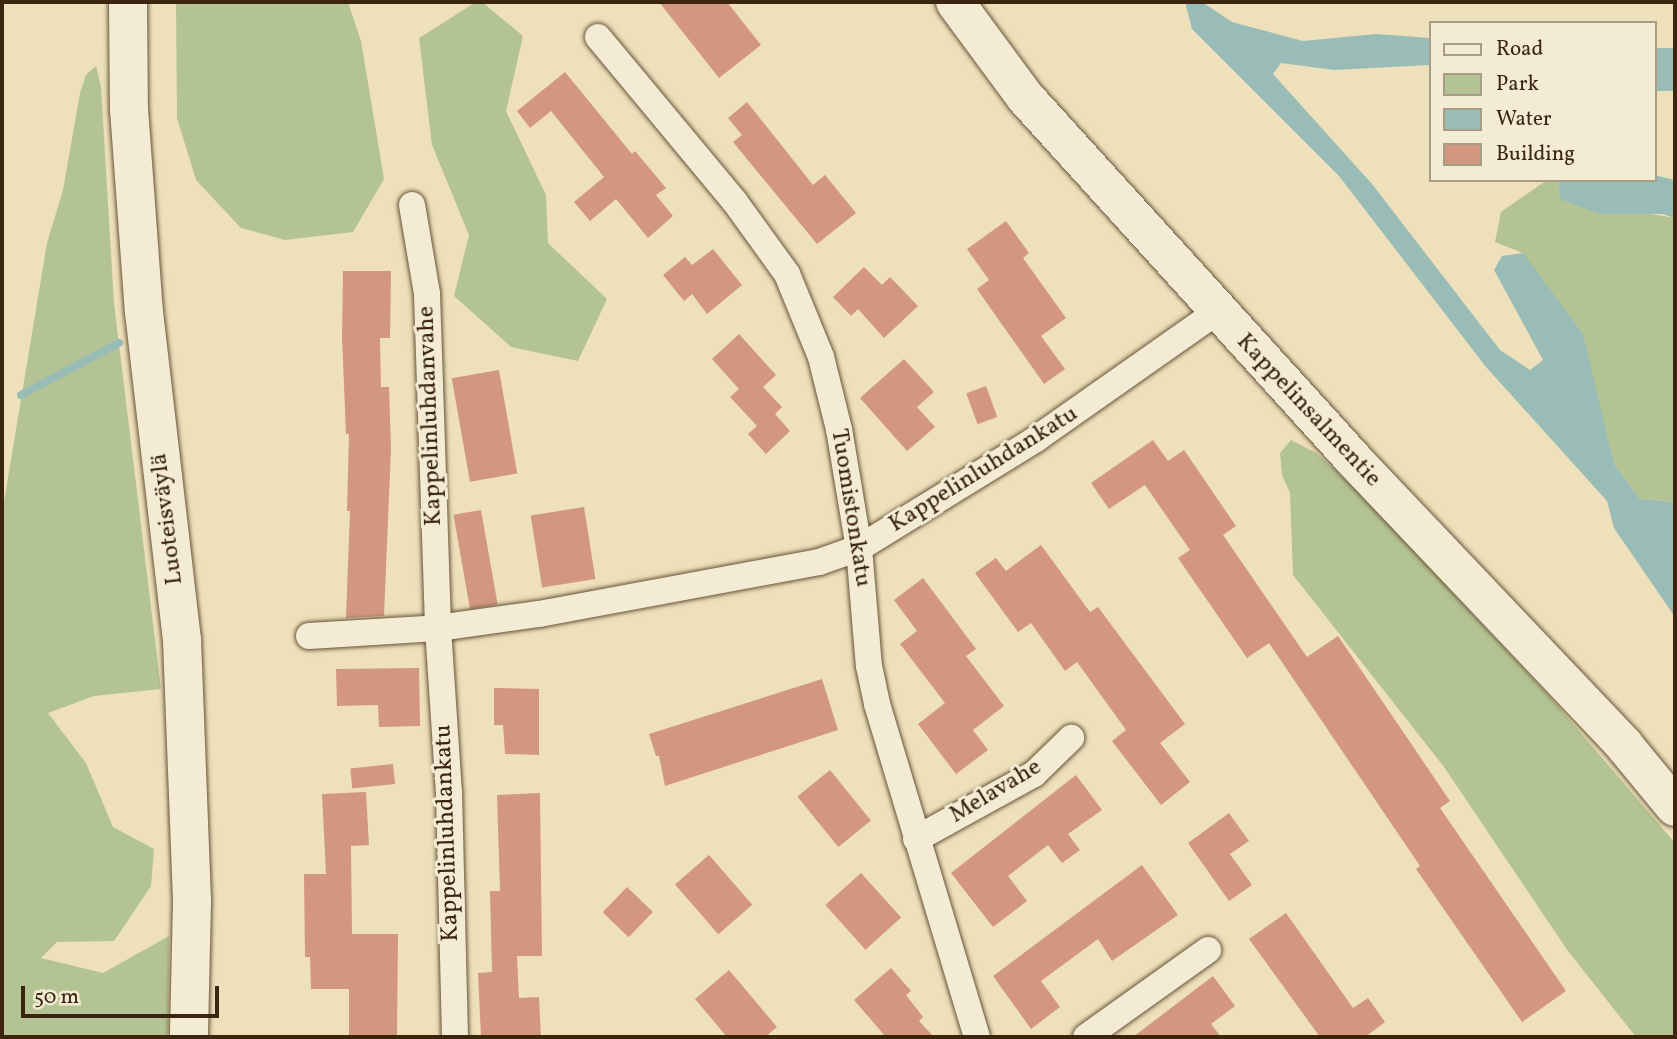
<!DOCTYPE html>
<meta charset="utf-8">
<style>
body{margin:0}
#map{position:relative;width:1677px;height:1039px;overflow:hidden;background:#ede0bb;font-family:Vollkorn,serif}
div>[style]{position:absolute}
.green>*{inset:0;background:#b4c393}
.water>*{inset:0;background:#9abcb7;transform-origin:0 0}
.stream>*{height:8px;margin:-4px;padding:0 4px;transform-origin:4px;border-radius:4px;background:#9abcb7}
.building>*{inset:0;background:#d39780;transform-origin:0 0}
.roads{filter:drop-shadow(0 0 2px #685439) drop-shadow(0 0 2px #685439)}
.street>*{height:26px;margin:-13px;padding:0 13px;transform-origin:13px;border-radius:13px;background:#f3ebd3}
.secondary>*{height:38px;margin:-19px;padding:0 19px;transform-origin:19px;border-radius:19px;background:#f3ebd3}
span{translate:-50% -50%;white-space:nowrap;text-align:center;line-height:1.15;-webkit-text-stroke:6px #f3ebd3;paint-order:stroke}
.street-label{font-size:24px;color:#3b250e}
.frame{position:absolute;inset:0;border:4px solid #3b250e;pointer-events:none}
.legend{position:absolute;left:1429px;top:21px;width:228px;height:161px;box-sizing:border-box;background:#f3ebd3;border:2px solid #a99c84;margin:0;padding:9px 12px;list-style:none;font-size:21px;color:#3b250e}
.legend li{display:flex;align-items:center;gap:14px;height:35px}
.legend b{width:35px;border:2px solid #a99c84}
.scale{position:absolute;left:21px;top:986px;width:198px;height:32px;box-sizing:border-box;border:4px solid #3b250e;border-top:0;padding-left:9px;font-size:21px;line-height:24px;white-space:nowrap;color:#3b250e;-webkit-text-stroke:5px #f3ebd3;paint-order:stroke}
</style>
<div id="map">
<div class="green">
<div style="clip-path:polygon(176px 2px,348px 2px,361px 41px,384px 179px,353px 232px,285px 240px,241px 228px,196px 180px,177px 118px)"></div>
<div style="clip-path:polygon(476px 2px,482px 2px,523px 36px,506px 111px,546px 195px,548px 243px,607px 299px,578px 361px,511px 347px,454px 296px,469px 235px,432px 145px,419px 38px)"></div>
<div style="clip-path:polygon(96px 66px,101px 87px,114px 303px,161px 689px,94px 696px,48px 713px,86px 763px,113px 827px,154px 849px,151px 886px,114px 941px,57px 942px,41px 958px,103px 973px,169px 936px,168px 1037px,2px 1037px,2px 514px,47px 243px,63px 190px,80px 93px,86px 75px)"></div>
<div style="clip-path:polygon(1547px 180px,1558px 180px,1560px 199px,1675px 218px,1675px 502px,1640px 499px,1614px 464px,1608px 443px,1523px 253px,1495px 242px,1501px 212px)"></div>
<div style="clip-path:polygon(1291px 440px,1318px 454px,1370px 503px,1549px 696px,1675px 843px,1675px 1037px,1636px 1037px,1568px 951px,1444px 767px,1293px 575px,1290px 493px,1282px 475px,1280px 453px)"></div>
</div>
<div class="water">
<div style="clip-path:polygon(1185px 2px,1202px 2px,1232px 22px,1303px 41px,1376px 34px,1430px 38px,1430px 65px,1334px 70px,1281px 63px,1273px 74px,1372px 184px,1500px 350px,1530px 370px,1543px 360px,1494px 270px,1502px 256px,1523px 253px,1583px 334px,1614px 464px,1640px 499px,1675px 502px,1675px 617px,1614px 528px,1607px 501px,1486px 367px,1339px 176px,1192px 29px)"></div>
<div style="left:1654px;top:48px;width:21px;height:43px"></div>
<div style="clip-path:polygon(1654px 175px,1675px 180px,1675px 218px,1662px 214px,1599px 214px,1560px 199px,1558px 180px,1654px 180px)"></div>
</div>
<div class="stream">
<div style="left:21px;top:395px;width:111px;rotate:-28deg"></div>
</div>
<div class="building">
<div style="clip-path:polygon(659px 2px,727px 2px,761px 45px,719px 78px)"></div>
<div style="clip-path:polygon(565px 72px,632px 154px,635px 151px,666px 188px,656px 195px,673px 216px,648px 238px,616px 199px,590px 221px,574px 202px,604px 177px,551px 111px,530px 128px,517px 111px)"></div>
<div style="clip-path:polygon(747px 102px,813px 185px,825px 175px,856px 213px,817px 244px,733px 142px,742px 135px,728px 118px)"></div>
<div style="clip-path:polygon(1006px 221px,1029px 253px,1023px 258px,1066px 318px,1041px 336px,1065px 369px,1044px 384px,977px 289px,989px 280px,967px 249px)"></div>
<div style="clip-path:polygon(713px 249px,742px 285px,707px 314px,692px 294px,684px 301px,663px 275px,685px 257px,692px 265px)"></div>
<div style="clip-path:polygon(864px 267px,882px 285px,890px 277px,918px 306px,884px 338px,858px 309px,851px 316px,833px 297px)"></div>
<div style="clip-path:polygon(343px 271px,391px 271px,390px 338px,380px 338px,381px 387px,389px 387px,391px 449px,384px 616px,346px 618px,350px 511px,347px 511px,349px 434px,346px 434px,342px 337px)"></div>
<div style="clip-path:polygon(739px 334px,776px 375px,763px 387px,782px 407px,775px 414px,790px 431px,766px 454px,748px 434px,757px 426px,730px 397px,739px 389px,712px 359px)"></div>
<div style="clip-path:polygon(904px 359px,934px 392px,917px 407px,935px 427px,907px 451px,860px 398px)"></div>
<div style="left:499px;top:370px;width:105px;height:48px;rotate:80deg"></div>
<div style="left:986px;top:386px;width:33px;height:21px;rotate:70deg"></div>
<div style="clip-path:polygon(1153px 440px,1168px 461px,1184px 450px,1236px 526px,1223px 535px,1307px 657px,1338px 636px,1450px 801px,1440px 808px,1566px 991px,1522px 1022px,1416px 869px,1420px 866px,1269px 643px,1247px 658px,1178px 558px,1190px 550px,1145px 485px,1109px 509px,1091px 483px)"></div>
<div style="left:584px;top:507px;width:73px;height:54px;rotate:81deg"></div>
<div style="left:481px;top:510px;width:96px;height:28px;rotate:80deg"></div>
<div style="clip-path:polygon(1041px 545px,1090px 612px,1098px 607px,1185px 724px,1160px 743px,1190px 782px,1161px 805px,1112px 741px,1126px 730px,1077px 662px,1065px 671px,1031px 623px,1018px 632px,975px 573px,996px 558px,1006px 571px)"></div>
<div style="clip-path:polygon(923px 578px,976px 649px,966px 656px,1004px 706px,973px 730px,988px 750px,956px 774px,918px 724px,945px 703px,900px 644px,917px 631px,894px 600px)"></div>
<div style="clip-path:polygon(419px 668px,420px 726px,379px 727px,378px 705px,337px 706px,336px 669px)"></div>
<div style="clip-path:polygon(822px 679px,838px 730px,665px 786px,659px 756px,656px 756px,649px 734px)"></div>
<div style="clip-path:polygon(494px 688px,539px 689px,539px 755px,505px 754px,503px 725px,494px 725px)"></div>
<div style="left:393px;top:764px;width:20px;height:43px;rotate:84deg"></div>
<div style="left:830px;top:770px;width:65px;height:42px;rotate:51deg"></div>
<div style="clip-path:polygon(1076px 775px,1102px 810px,1068px 834px,1080px 850px,1062px 863px,1048px 845px,1008px 876px,1027px 901px,993px 927px,951px 873px)"></div>
<div style="clip-path:polygon(366px 792px,369px 845px,351px 846px,352px 934px,398px 934px,397px 1037px,349px 1037px,349px 989px,311px 989px,310px 957px,305px 957px,304px 874px,326px 874px,322px 794px)"></div>
<div style="clip-path:polygon(540px 793px,542px 956px,517px 956px,519px 998px,539px 997px,541px 1037px,481px 1037px,478px 973px,492px 972px,490px 891px,500px 891px,497px 795px)"></div>
<div style="clip-path:polygon(1229px 813px,1249px 841px,1230px 854px,1252px 885px,1229px 901px,1188px 843px)"></div>
<div style="left:709px;top:855px;width:66px;height:45px;rotate:49deg"></div>
<div style="clip-path:polygon(1142px 865px,1178px 915px,1112px 961px,1098px 939px,1041px 981px,1060px 1007px,1031px 1029px,993px 976px)"></div>
<div style="left:861px;top:873px;width:60px;height:48px;rotate:48deg"></div>
<div style="left:627px;top:887px;width:36px;height:35px;rotate:44deg"></div>
<div style="clip-path:polygon(1286px 913px,1353px 1008px,1368px 998px,1385px 1022px,1365px 1037px,1320px 1037px,1249px 939px)"></div>
<div style="clip-path:polygon(891px 968px,911px 991px,906px 995px,923px 1017px,919px 1021px,934px 1037px,886px 1037px,854px 1000px)"></div>
<div style="clip-path:polygon(729px 970px,777px 1027px,765px 1037px,727px 1037px,695px 999px)"></div>
<div style="clip-path:polygon(1213px 976px,1235px 1006px,1211px 1024px,1221px 1037px,1133px 1037px)"></div>
</div>
<div class="roads">
<div class="street">
<div style="left:598px;top:37px;width:214px;rotate:50.3deg"></div>
<div style="left:735px;top:202px;width:89px;rotate:54.2deg"></div>
<div style="left:787px;top:274px;width:90px;rotate:67.7deg"></div>
<div style="left:821px;top:357px;width:74px;rotate:76deg"></div>
<div style="left:839px;top:429px;width:121px;rotate:80.5deg"></div>
<div style="left:859px;top:548px;width:118px;rotate:85.2deg"></div>
<div style="left:869px;top:666px;width:39px;rotate:78deg"></div>
<div style="left:877px;top:704px;width:348px;rotate:73.3deg"></div>
<div style="left:412px;top:205px;width:90px;rotate:80.4deg"></div>
<div style="left:427px;top:294px;width:334px;rotate:88.1deg"></div>
<div style="left:438px;top:628px;width:164px;rotate:86.2deg"></div>
<div style="left:449px;top:792px;width:245px;rotate:88.6deg"></div>
<div style="left:309px;top:636px;width:129px;rotate:-3.5deg"></div>
<div style="left:438px;top:628px;width:102px;rotate:-7.9deg"></div>
<div style="left:539px;top:614px;width:285px;rotate:-10.5deg"></div>
<div style="left:819px;top:562px;width:42px;rotate:-19.3deg"></div>
<div style="left:859px;top:548px;width:208px;rotate:-31.6deg"></div>
<div style="left:1036px;top:439px;width:221px;rotate:-35.1deg"></div>
<div style="left:916px;top:839px;width:135px;rotate:-28.8deg"></div>
<div style="left:1034px;top:774px;width:52px;rotate:-44.2deg"></div>
<div style="left:1086px;top:1037px;width:150px;rotate:-35.5deg"></div>
</div>
<div class="secondary">
<div style="left:128px;top:2px;width:107px;rotate:89.5deg"></div>
<div style="left:129px;top:109px;width:204px;rotate:85.8deg"></div>
<div style="left:144px;top:312px;width:330px;rotate:83.4deg"></div>
<div style="left:182px;top:640px;width:261px;rotate:87.8deg"></div>
<div style="left:192px;top:901px;width:136px;rotate:91.3deg"></div>
<div style="left:955px;top:2px;width:118px;rotate:53.6deg"></div>
<div style="left:1025px;top:97px;width:488px;rotate:47.8deg"></div>
<div style="left:1353px;top:459px;width:394px;rotate:46.5deg"></div>
<div style="left:1624px;top:745px;width:80px;rotate:50.6deg"></div>
</div>
</div>
<div class="street-label">
<span style="left:1308px;top:411px;rotate:47deg">Kappelinsalmentie</span>
<span style="left:431px;top:416px;rotate:-92deg">Kappelinluhdanvahe</span>
<span style="left:984px;top:470px;rotate:-32deg">Kappelinluhdankatu</span>
<span style="left:850px;top:508px;rotate:81deg">Tuomistonkatu</span>
<span style="left:168px;top:519px;rotate:-97deg">Luoteisväylä</span>
<span style="left:996px;top:792px;rotate:-31deg">Melavahe</span>
<span style="left:448px;top:833px;rotate:-92deg">Kappelinluhdankatu</span>
</div>
<div class="frame"></div>
<ul class="legend">
<li><b style="height:9px;background:#f3ebd3"></b>Road</li>
<li><b style="height:19px;background:#b4c393"></b>Park</li>
<li><b style="height:19px;background:#9abcb7"></b>Water</li>
<li><b style="height:19px;background:#d39780"></b>Building</li>
</ul>
<div class="scale">50 m</div>
</div>
